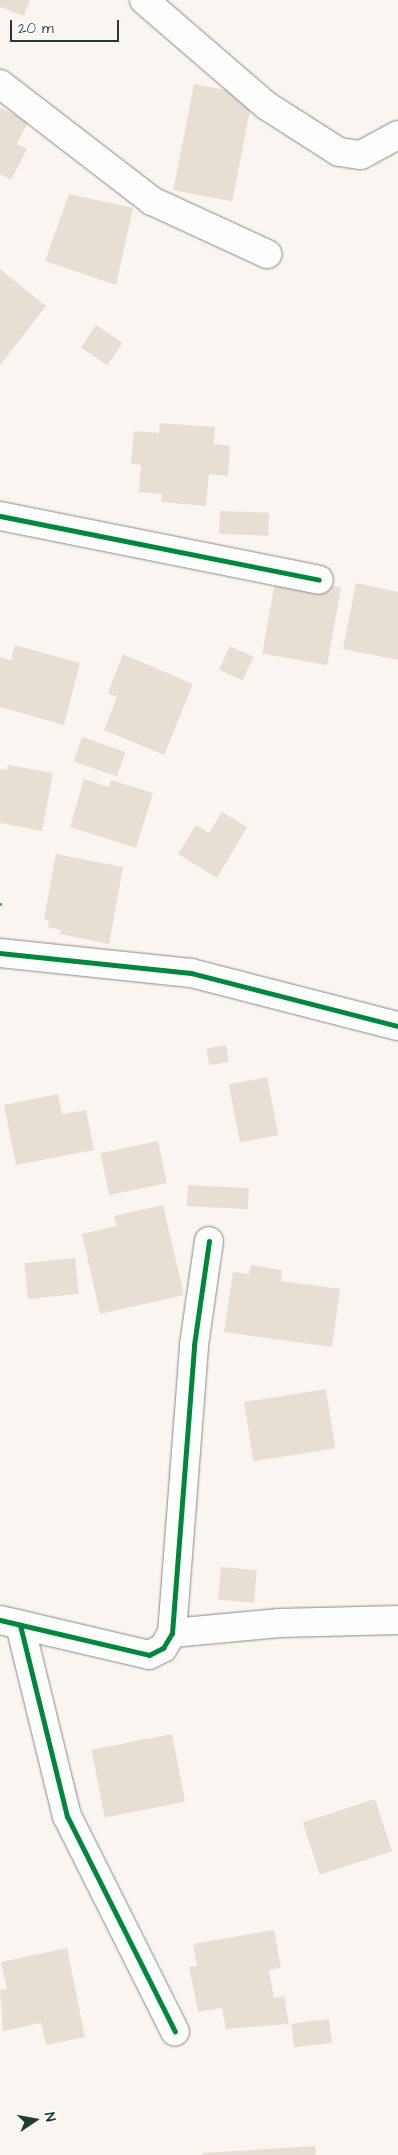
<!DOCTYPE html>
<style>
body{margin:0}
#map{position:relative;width:398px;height:2155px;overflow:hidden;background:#faf5f0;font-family:"Architects Daughter",sans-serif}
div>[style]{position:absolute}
.building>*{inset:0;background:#e8dfd4;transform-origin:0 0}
.roads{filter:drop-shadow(0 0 1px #878a86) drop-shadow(0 0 1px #878a86)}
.street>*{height:28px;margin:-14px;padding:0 14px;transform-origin:14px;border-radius:14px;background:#fefefd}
.quiet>*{height:4px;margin-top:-2px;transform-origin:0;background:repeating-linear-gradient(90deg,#58b947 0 8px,transparent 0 12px)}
.cycleway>*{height:5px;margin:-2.5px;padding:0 2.5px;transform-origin:2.5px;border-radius:2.5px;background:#00873e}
span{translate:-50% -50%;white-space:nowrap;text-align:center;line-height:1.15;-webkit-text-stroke:4.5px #fff;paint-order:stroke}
.north{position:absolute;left:10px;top:2095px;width:50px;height:50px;-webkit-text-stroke:4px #fff;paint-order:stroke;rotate:78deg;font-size:14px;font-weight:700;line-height:20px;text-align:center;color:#1f3d34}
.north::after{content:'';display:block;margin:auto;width:18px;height:22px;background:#1f3d34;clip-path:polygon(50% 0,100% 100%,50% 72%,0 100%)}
.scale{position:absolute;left:10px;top:20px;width:109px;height:22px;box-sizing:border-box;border:2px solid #1f3d34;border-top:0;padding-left:6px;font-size:15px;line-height:18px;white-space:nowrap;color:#1f3d34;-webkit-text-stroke:4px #fff;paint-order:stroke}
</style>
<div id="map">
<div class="building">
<div style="clip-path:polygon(0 0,30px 0,24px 16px,0 7px)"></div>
<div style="left:194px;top:84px;width:60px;height:108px;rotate:11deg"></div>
<div style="clip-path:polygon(0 107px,28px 122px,17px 144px,27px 149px,11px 180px,0 174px)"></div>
<div style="clip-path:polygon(69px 194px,133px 208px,116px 285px,45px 261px)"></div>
<div style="clip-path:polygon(0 269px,46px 306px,0 365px)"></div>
<div style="left:96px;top:325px;width:32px;height:27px;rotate:34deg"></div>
<div style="clip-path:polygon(160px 423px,215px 427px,214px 444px,230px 446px,228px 476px,209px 474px,206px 506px,161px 502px,162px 494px,139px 492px,141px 465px,131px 464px,134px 431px,159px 433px)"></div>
<div style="left:220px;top:511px;width:49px;height:23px;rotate:2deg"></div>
<div style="left:276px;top:576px;width:66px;height:79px;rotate:10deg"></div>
<div style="clip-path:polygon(356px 583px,398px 592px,398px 660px,343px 649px)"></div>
<div style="clip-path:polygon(15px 645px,80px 663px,64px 725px,0 707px,0 657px,11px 660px)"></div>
<div style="left:230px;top:646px;width:26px;height:26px;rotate:25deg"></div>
<div style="clip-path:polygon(123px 654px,193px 684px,164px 755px,104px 730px,117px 697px,108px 693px)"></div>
<div style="left:82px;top:737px;width:46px;height:26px;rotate:19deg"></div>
<div style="clip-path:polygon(8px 765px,53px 773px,42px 831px,0 823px,0 769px,7px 770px)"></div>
<div style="clip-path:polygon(84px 779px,109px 787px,111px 780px,153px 793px,136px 848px,70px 827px)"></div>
<div style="clip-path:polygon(222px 812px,247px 827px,217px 878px,178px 854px,196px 825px,209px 833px)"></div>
<div style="clip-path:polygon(56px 854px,123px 867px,109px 944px,60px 934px,61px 930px,48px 927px,49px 920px,44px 919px)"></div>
<div style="left:226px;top:1045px;width:17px;height:20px;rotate:80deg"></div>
<div style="left:267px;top:1077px;width:59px;height:39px;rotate:79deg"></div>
<div style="clip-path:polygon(58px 1094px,62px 1114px,86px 1110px,94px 1150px,16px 1165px,4px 1105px)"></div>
<div style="left:158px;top:1141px;width:43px;height:59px;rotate:78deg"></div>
<div style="left:188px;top:1185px;width:61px;height:21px;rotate:3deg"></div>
<div style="clip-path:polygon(163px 1205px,184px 1295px,100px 1314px,82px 1234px,117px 1226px,114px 1216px)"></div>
<div style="left:75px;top:1258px;width:36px;height:51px;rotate:84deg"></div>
<div style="clip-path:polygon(251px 1265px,282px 1270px,281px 1281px,340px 1289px,332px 1347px,224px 1332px,233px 1272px,249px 1274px)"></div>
<div style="left:326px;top:1389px;width:60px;height:83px;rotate:81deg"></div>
<div style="left:221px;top:1567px;width:36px;height:33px;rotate:5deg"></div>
<div style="left:172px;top:1734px;width:69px;height:82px;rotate:79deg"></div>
<div style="left:375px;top:1799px;width:55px;height:76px;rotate:72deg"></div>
<div style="clip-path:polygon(274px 1930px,281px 1968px,269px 1970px,274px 1998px,284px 1996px,289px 2024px,226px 2029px,222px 2008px,198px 2012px,189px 1967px,197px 1966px,193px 1944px)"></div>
<div style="clip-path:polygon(67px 1948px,85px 2037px,46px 2045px,41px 2023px,3px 2031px,0 1990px,7px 1989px,1px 1962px)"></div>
<div style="left:329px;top:2019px;width:24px;height:38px;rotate:83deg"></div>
<div style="clip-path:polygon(315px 2146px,316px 2155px,203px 2155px,202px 2153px)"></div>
</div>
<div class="roads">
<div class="street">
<div style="left:144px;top:0;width:162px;rotate:40.8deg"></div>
<div style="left:267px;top:106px;width:85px;rotate:32.6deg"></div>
<div style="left:339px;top:152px;width:22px;rotate:8deg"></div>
<div style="left:361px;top:155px;width:42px;rotate:-28.4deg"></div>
<div style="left:0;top:84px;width:192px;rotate:37.6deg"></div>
<div style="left:152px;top:201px;width:127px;rotate:24.7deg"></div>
<div style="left:0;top:516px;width:325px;rotate:11.3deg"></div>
<div style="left:0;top:953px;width:192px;rotate:6deg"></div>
<div style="left:191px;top:973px;width:214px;rotate:14.4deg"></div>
<div style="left:0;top:1620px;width:153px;rotate:13.2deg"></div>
<div style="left:149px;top:1655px;width:16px;rotate:-27deg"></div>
<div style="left:163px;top:1648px;width:17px;rotate:-59deg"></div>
<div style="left:172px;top:1633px;width:289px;rotate:-85.6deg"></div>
<div style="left:194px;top:1345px;width:105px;rotate:-81.8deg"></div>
<div style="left:20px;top:1625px;width:197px;rotate:76.2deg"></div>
<div style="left:67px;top:1816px;width:241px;rotate:63.4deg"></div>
<div style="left:172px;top:1633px;width:108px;rotate:-5.3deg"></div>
<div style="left:280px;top:1623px;width:118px;rotate:-1.5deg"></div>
</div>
</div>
<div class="quiet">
<div style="left:0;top:903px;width:3px;rotate:90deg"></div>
</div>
<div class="cycleway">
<div style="left:0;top:516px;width:325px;rotate:11.3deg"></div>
<div style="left:0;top:953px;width:192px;rotate:6deg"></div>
<div style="left:191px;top:973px;width:214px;rotate:14.4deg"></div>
<div style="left:0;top:1620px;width:153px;rotate:13.2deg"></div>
<div style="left:149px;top:1655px;width:16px;rotate:-27deg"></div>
<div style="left:163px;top:1648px;width:17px;rotate:-59deg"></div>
<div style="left:172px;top:1633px;width:289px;rotate:-85.6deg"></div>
<div style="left:194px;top:1345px;width:105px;rotate:-81.8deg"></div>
<div style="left:20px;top:1625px;width:197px;rotate:76.2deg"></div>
<div style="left:67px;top:1816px;width:241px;rotate:63.4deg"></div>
</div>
<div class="north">N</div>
<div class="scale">20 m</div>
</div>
